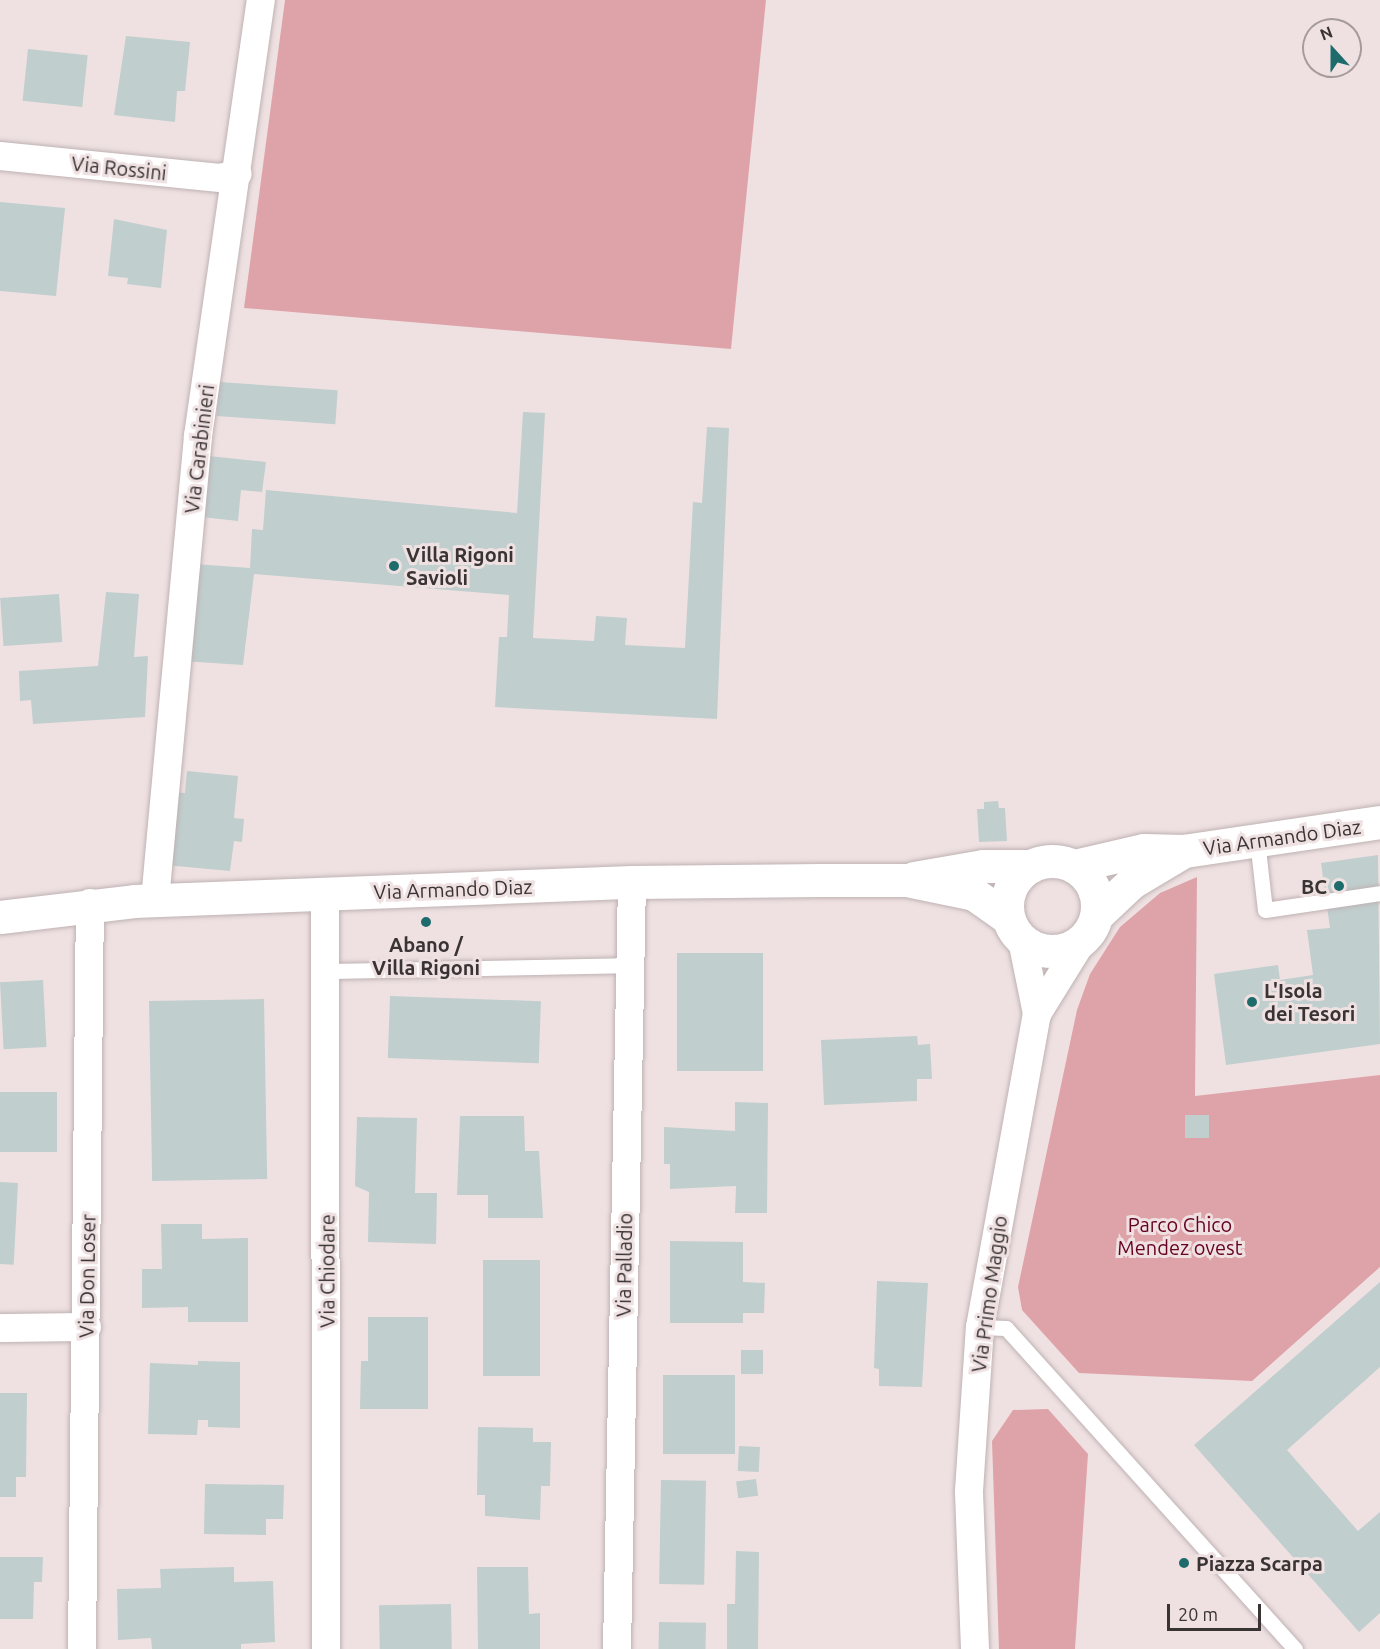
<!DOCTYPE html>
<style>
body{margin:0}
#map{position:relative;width:1380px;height:1649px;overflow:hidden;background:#efe1e2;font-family:Ubuntu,sans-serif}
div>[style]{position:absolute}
.green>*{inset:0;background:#dea3a9}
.building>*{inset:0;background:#c0cece;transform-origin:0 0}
.roads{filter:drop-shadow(0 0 2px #bfb2b3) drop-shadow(0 0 2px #bfb2b3)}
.service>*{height:15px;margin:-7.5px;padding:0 7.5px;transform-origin:7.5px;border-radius:7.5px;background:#fff}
.minor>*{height:28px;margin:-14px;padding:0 14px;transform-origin:14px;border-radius:14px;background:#fff}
.tertiary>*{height:33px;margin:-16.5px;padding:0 16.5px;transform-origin:16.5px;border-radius:16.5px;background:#fff}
.tertiary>.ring{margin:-16.5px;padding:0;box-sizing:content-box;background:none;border:33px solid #fff;border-radius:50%}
.dots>*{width:16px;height:16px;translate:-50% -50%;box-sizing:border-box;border:3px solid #efe1e2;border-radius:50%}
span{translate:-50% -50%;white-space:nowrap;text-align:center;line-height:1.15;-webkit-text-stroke:6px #efe1e2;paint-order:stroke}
.street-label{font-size:20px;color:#393334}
.poi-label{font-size:20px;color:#393334;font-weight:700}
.left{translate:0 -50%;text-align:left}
.right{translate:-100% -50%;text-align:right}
.park-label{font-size:20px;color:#670122}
.north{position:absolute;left:1302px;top:18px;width:60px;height:60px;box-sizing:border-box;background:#efe1e2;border:2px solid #a69b9c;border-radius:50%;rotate:339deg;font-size:16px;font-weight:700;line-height:24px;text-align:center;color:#393334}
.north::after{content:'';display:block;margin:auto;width:21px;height:27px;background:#1e6b6c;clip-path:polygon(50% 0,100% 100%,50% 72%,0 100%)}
.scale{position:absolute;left:1167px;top:1604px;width:94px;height:27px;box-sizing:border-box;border:3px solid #393334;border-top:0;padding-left:8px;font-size:18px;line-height:21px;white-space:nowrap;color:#393334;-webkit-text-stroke:4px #efe1e2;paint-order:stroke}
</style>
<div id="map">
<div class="green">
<div style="clip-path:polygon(285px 0,766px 0,731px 349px,244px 308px)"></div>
<div style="clip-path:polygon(1197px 877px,1195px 1096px,1380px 1075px,1380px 1267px,1252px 1381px,1079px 1373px,1022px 1310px,1018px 1287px,1077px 1010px,1090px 974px,1120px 927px,1160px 893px)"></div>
<div style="clip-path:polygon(1048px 1409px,1088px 1454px,1075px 1649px,999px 1649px,992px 1441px,1013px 1410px)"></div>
</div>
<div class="building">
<div style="clip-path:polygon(126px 36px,190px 42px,185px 91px,177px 91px,175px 122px,114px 115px)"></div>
<div style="left:28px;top:49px;width:60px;height:52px;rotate:6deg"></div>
<div style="clip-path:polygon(0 202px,65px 208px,56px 296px,0 291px)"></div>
<div style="clip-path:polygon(114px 219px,167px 230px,161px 288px,127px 284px,128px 278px,108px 276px)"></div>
<div style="left:219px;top:382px;width:119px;height:34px;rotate:4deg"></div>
<div style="clip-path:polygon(523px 412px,545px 413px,533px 638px,594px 641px,596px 616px,627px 618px,625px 645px,685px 648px,693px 502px,702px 503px,707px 427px,729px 428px,717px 719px,495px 707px,499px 637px,507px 637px,509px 595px,254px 574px,243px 665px,183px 661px,195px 564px,250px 568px,252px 529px,263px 530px,266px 490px,517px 513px)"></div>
<div style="clip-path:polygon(209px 456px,266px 462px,262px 492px,241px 490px,238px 521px,202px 517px)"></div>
<div style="clip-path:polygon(106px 592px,139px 594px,134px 657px,148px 656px,145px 717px,33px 724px,31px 700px,20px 701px,19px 671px,98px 666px)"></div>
<div style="left:59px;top:594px;width:48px;height:59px;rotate:86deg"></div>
<div style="clip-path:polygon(187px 771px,238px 776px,234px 818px,244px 819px,242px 842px,234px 841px,230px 871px,165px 865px,172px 792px,185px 793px)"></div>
<div style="clip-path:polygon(998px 801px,999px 808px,1005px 808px,1007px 841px,979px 842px,977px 809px,984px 809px,984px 802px)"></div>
<div style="clip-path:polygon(1378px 855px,1380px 1044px,1226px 1065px,1214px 974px,1278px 965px,1280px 980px,1313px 975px,1307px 930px,1330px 928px,1321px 863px)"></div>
<div style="left:677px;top:953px;width:86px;height:118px"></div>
<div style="left:43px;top:980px;width:67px;height:43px;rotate:87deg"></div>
<div style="left:390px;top:996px;width:151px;height:62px;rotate:2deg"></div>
<div style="left:264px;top:999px;width:180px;height:115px;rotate:89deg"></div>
<div style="clip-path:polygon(917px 1036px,918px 1045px,930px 1044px,932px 1079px,917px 1079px,917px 1101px,824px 1105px,821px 1040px)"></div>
<div style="left:0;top:1092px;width:57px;height:60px"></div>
<div style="clip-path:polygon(735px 1102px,768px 1103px,767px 1213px,735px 1213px,736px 1186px,670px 1189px,670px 1164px,664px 1164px,664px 1127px,735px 1131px)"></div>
<div style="left:1185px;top:1115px;width:24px;height:23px"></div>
<div style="clip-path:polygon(460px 1116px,524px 1116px,525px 1151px,539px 1151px,543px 1218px,488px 1218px,488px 1195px,457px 1195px)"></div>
<div style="clip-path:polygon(357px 1117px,417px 1118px,415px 1193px,437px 1193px,436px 1244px,368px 1242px,369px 1192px,355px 1186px)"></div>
<div style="left:0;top:1182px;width:18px;height:82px;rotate:3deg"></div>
<div style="clip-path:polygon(161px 1224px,202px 1224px,202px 1239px,248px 1238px,248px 1322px,188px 1322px,188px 1307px,142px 1308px,142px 1269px,162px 1269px)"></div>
<div style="clip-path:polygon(670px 1241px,743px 1242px,743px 1282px,765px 1283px,764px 1313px,743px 1313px,743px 1323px,670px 1323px)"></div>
<div style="left:483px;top:1260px;width:57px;height:116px"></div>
<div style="clip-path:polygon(877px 1281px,928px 1283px,922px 1387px,879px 1386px,879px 1369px,874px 1368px)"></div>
<div style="clip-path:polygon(1380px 1282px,1380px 1367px,1287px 1450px,1358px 1531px,1380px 1512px,1380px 1613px,1359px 1632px,1194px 1445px)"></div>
<div style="clip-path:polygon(368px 1317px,428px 1317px,428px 1409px,360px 1409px,361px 1361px,368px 1361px)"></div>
<div style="left:763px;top:1350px;width:24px;height:22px;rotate:90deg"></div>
<div style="clip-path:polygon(198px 1361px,240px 1362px,240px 1428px,208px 1427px,208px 1420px,198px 1420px,197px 1435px,148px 1434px,150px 1363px,198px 1365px)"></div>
<div style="left:663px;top:1375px;width:72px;height:79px"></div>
<div style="clip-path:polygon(0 1393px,27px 1393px,26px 1477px,16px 1477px,16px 1497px,0 1497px)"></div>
<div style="clip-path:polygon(478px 1427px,533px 1428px,533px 1442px,551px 1442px,550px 1486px,541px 1486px,540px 1520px,485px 1516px,485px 1495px,477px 1495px)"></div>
<div style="left:739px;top:1446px;width:21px;height:25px;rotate:3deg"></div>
<div style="left:756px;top:1479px;width:17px;height:20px;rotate:83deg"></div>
<div style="left:661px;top:1480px;width:45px;height:104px;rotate:1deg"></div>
<div style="clip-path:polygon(205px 1484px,284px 1485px,283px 1519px,266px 1519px,266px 1535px,204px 1534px)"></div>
<div style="clip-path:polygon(736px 1551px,759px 1552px,758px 1649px,727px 1649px,727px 1604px,735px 1604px)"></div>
<div style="clip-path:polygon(0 1557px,43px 1557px,42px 1582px,34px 1582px,33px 1619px,0 1619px)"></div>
<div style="clip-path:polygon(234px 1567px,234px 1582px,273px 1581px,275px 1642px,241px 1644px,241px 1649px,152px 1649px,151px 1638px,118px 1640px,117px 1589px,161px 1588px,160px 1569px)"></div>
<div style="clip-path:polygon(477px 1567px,528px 1567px,529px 1614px,540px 1613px,540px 1649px,478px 1649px)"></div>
<div style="left:451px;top:1604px;width:45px;height:72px;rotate:89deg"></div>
<div style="left:659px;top:1622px;width:47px;height:27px;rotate:1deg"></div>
</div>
<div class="roads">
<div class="service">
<div style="left:1257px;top:840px;width:70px;rotate:83.5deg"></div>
<div style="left:1265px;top:910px;width:116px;rotate:-8.4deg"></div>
<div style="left:325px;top:971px;width:305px;rotate:-1.1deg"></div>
<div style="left:980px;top:1327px;width:26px;rotate:2deg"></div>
<div style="left:1006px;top:1328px;width:432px;rotate:48deg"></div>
</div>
<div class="minor">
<div style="left:0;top:156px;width:221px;rotate:5.7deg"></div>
<div style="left:220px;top:178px;width:18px;rotate:-13deg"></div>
<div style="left:325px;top:894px;width:755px;rotate:89.92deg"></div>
<div style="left:155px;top:900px;width:466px;rotate:-84.7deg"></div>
<div style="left:198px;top:436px;width:441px;rotate:-81.8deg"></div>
<div style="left:1022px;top:940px;width:76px;rotate:78.5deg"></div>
<div style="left:0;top:1328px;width:87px;rotate:-0.7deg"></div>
<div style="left:82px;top:1649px;width:746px;rotate:-89.39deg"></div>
<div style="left:617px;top:1649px;width:767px;rotate:-88.88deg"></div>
<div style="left:975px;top:1649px;width:158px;rotate:-92.2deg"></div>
<div style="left:969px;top:1491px;width:164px;rotate:-86.2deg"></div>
<div style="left:980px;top:1327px;width:318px;rotate:-79.7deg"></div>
<div style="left:1037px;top:1014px;width:86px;rotate:-58.3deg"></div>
</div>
<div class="tertiary">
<div class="ring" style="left:1007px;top:861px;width:57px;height:57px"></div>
<div style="left:1074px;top:866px;width:72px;rotate:-12.9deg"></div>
<div style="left:1144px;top:850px;width:40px;rotate:1.4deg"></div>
<div style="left:1184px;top:851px;width:198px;rotate:-8.4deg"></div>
<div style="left:914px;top:878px;width:70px;rotate:-9.9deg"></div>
<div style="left:983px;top:866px;width:48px"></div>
<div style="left:1098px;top:914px;width:47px;rotate:-43.3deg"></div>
<div style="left:1132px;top:882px;width:61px;rotate:-30.8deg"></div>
<div style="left:0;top:917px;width:135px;rotate:-6.8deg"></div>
<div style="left:134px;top:901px;width:498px;rotate:-2.2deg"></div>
<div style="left:632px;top:882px;width:190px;rotate:-0.6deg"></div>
<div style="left:822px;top:880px;width:85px"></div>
<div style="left:907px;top:880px;width:68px;rotate:11.8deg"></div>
<div style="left:974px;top:894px;width:42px;rotate:35.2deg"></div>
</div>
</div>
<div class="dots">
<div style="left:394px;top:566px;background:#1e6b6c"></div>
<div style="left:1339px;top:886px;background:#1e6b6c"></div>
<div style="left:426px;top:922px;background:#1e6b6c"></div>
<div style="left:1252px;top:1002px;background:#1e6b6c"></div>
<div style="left:1184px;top:1563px;background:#1e6b6c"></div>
</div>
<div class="street-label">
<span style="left:119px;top:168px;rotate:6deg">Via Rossini</span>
<span style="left:199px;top:449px;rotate:-83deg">Via Carabinieri</span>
<span style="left:1282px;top:837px;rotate:-8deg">Via Armando Diaz</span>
<span style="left:453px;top:889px;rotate:-2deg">Via Armando Diaz</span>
<span style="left:624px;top:1265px;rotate:-89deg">Via Palladio</span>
<span style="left:327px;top:1271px;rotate:-90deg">Via Chiodare</span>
<span style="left:87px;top:1276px;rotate:-89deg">Via Don Loser</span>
<span style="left:989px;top:1294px;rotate:-82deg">Via Primo Maggio</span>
</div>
<div class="poi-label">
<span class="left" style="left:406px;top:566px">Villa Rigoni<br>Savioli</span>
<span class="right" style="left:1327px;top:886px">BC</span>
<span style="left:426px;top:956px">Abano /<br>Villa Rigoni</span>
<span class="left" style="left:1264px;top:1002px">L'Isola<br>dei Tesori</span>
<span class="left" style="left:1196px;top:1563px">Piazza Scarpa</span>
</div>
<div class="park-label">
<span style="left:1180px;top:1236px">Parco Chico<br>Mendez ovest</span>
</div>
<div class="north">N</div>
<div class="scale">20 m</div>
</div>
